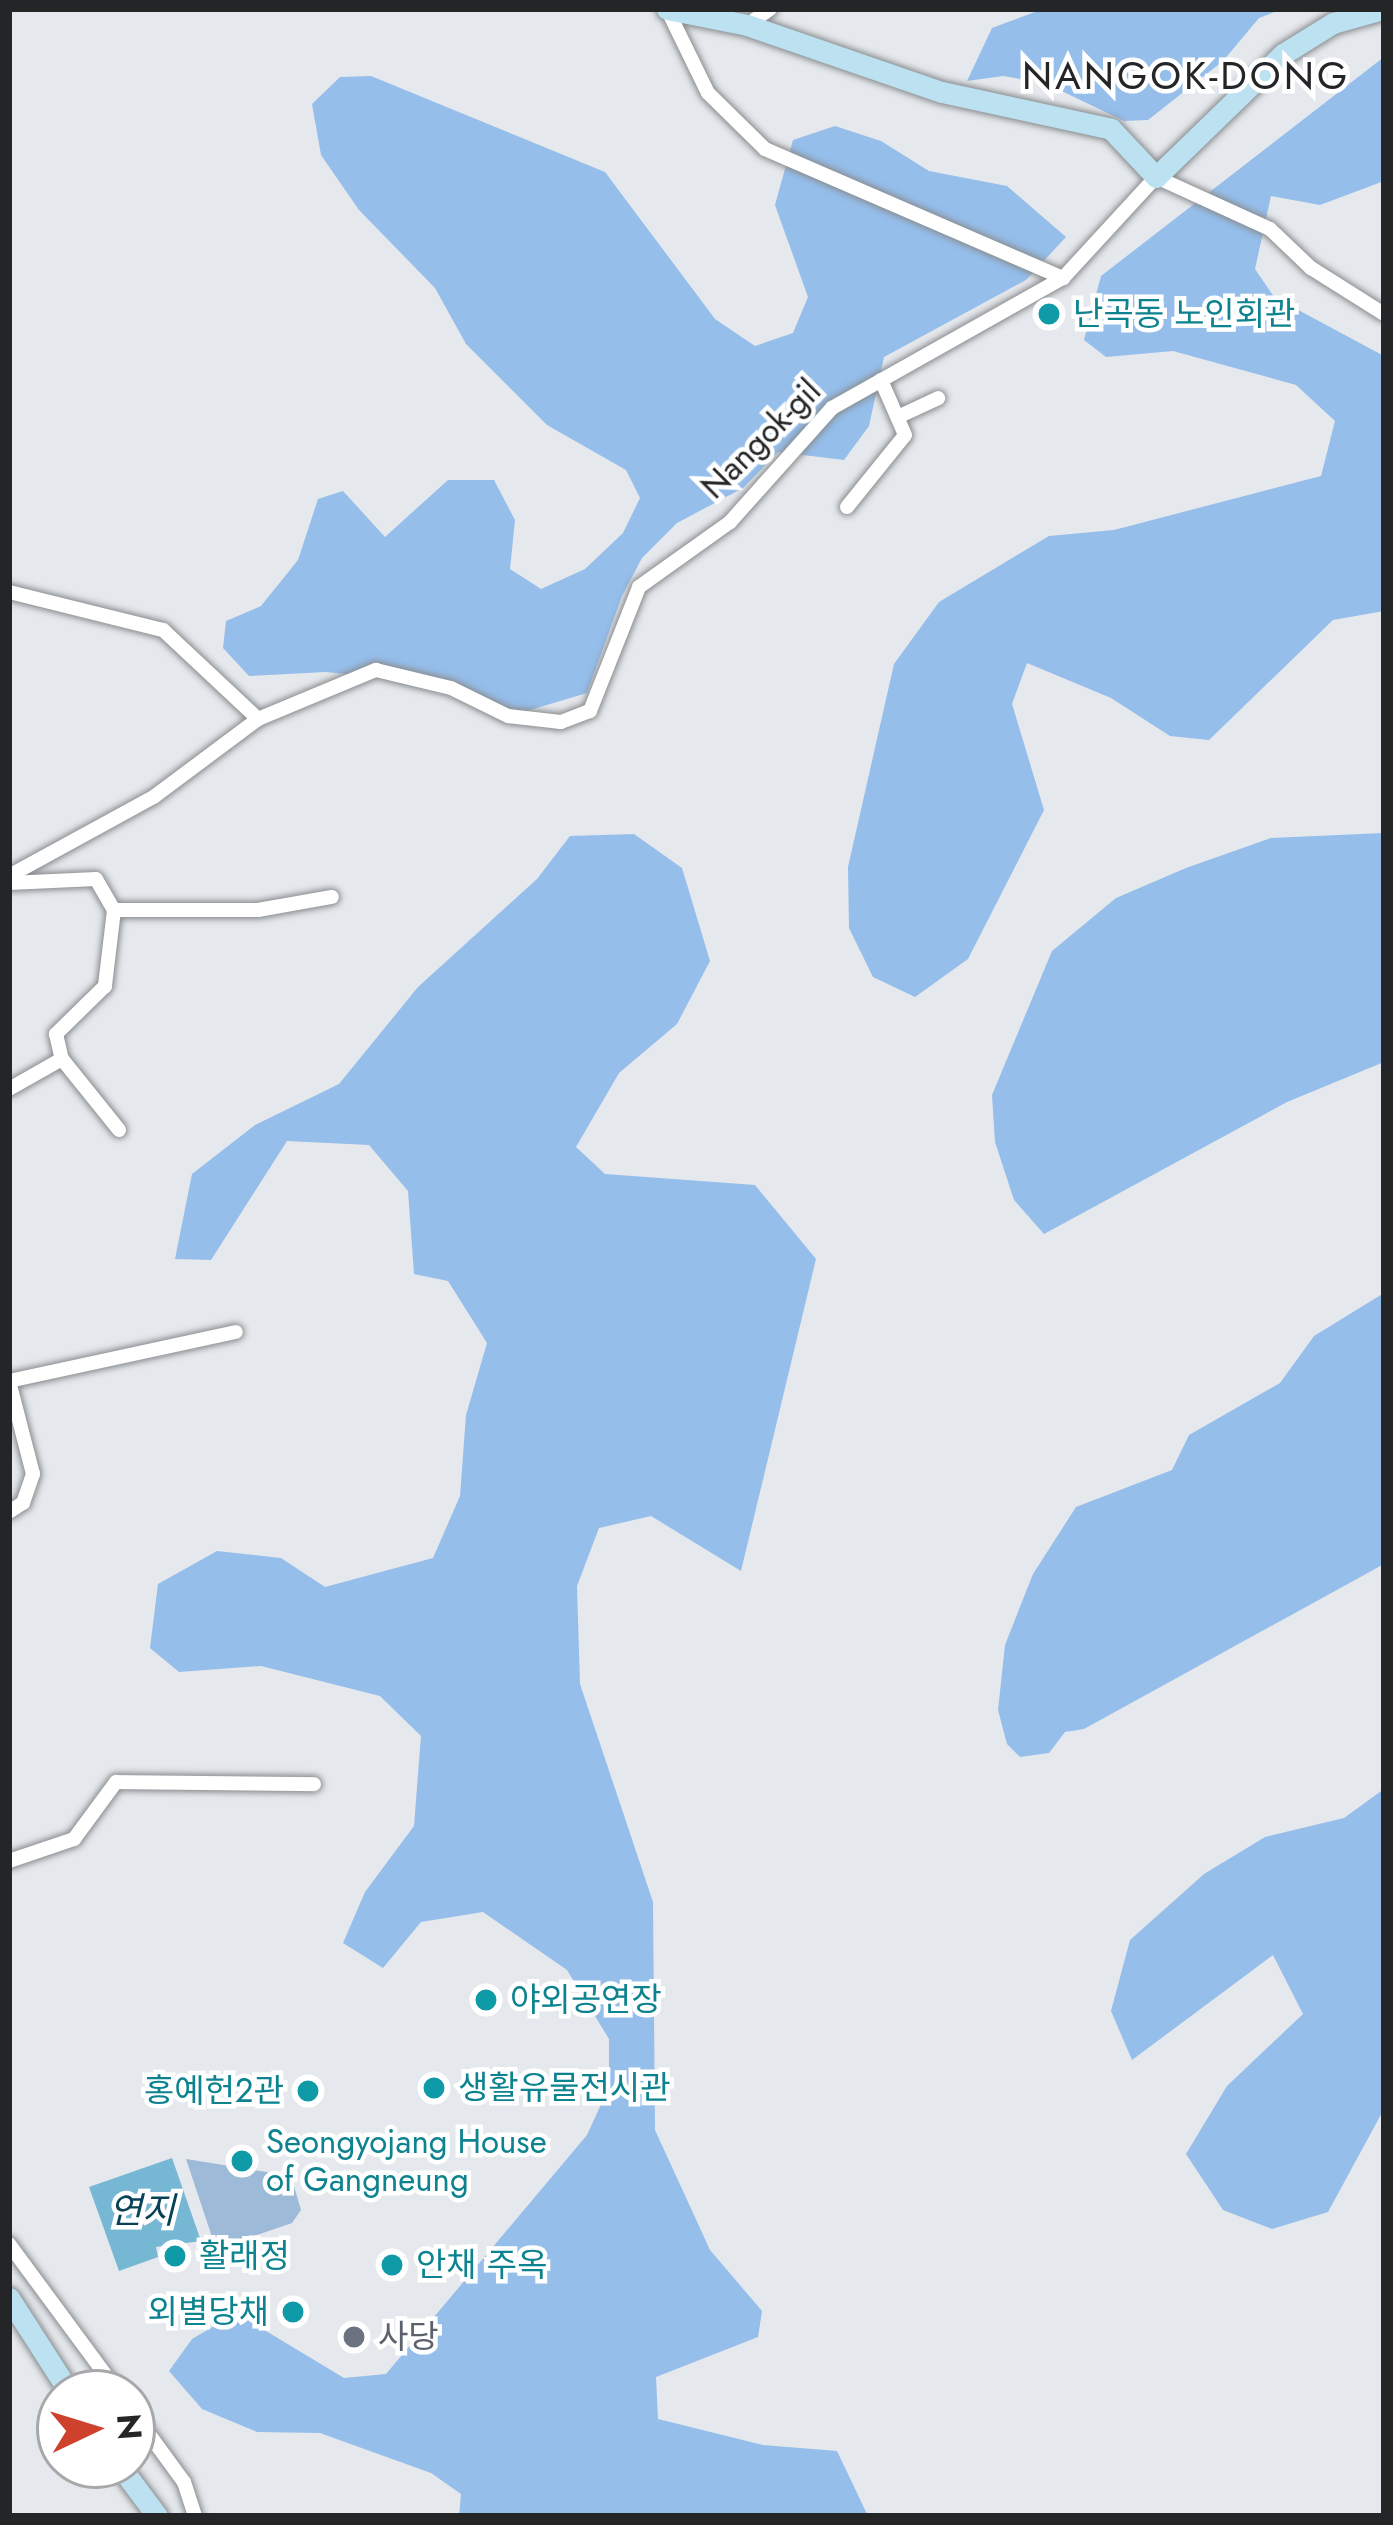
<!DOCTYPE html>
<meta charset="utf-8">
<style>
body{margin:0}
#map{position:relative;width:1393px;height:2525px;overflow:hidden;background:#e5e8ec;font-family:Jost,"Noto Sans KR",sans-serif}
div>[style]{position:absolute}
.green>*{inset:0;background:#9ebad9}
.forest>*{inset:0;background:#95beeb}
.water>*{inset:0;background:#76b7d4}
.roads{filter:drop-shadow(0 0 3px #8a8d90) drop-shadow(0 0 3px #8a8d90)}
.street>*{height:14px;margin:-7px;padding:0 7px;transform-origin:7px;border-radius:7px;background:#fff}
.secondary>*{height:21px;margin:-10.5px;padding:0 10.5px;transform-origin:10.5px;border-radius:10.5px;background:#bce1f0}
.dots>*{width:33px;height:33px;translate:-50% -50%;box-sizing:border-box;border:6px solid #fff;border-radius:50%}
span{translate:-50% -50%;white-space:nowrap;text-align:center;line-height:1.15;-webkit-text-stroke:9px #fff;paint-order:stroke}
.culture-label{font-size:33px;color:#0d838f}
.left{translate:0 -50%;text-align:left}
.right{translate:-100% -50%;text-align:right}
.street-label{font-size:33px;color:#242527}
.worship-label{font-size:33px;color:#5b616d}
.water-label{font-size:36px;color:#094257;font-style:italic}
.quarter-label{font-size:39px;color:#242527;letter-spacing:3px}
.frame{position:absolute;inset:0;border:12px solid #242527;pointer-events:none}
.north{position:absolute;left:36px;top:2369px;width:120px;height:120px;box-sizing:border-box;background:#fff;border:3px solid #a7a8a9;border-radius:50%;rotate:86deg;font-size:33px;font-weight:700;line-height:48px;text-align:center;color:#242527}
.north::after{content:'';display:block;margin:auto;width:42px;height:54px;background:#ce422d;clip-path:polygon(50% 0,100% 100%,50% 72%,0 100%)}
</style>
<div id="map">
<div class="green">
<div style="clip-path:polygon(186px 2159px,291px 2176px,301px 2210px,292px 2223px,216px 2249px)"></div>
</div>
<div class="forest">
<div style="clip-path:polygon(1043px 9px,1282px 9px,1259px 18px,1223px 61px,1148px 120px,1124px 121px,1045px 83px,1003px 76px,967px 81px,992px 28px)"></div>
<div style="clip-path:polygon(1384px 57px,1384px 181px,1320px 205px,1271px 196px,1255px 269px,1274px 297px,1384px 356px,1384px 611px,1333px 620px,1209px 740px,1170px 736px,1111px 698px,1027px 663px,1012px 704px,1044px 810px,968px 959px,915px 997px,873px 977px,849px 928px,848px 867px,894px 664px,939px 602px,1049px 536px,1114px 530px,1321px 476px,1335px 421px,1296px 385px,1173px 351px,1106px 357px,1084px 340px,1101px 276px)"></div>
<div style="clip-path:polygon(371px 76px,605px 172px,715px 319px,755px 346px,793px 333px,808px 297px,775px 205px,793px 140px,835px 126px,881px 141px,929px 171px,1007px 186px,1066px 237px,1026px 280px,884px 357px,869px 426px,844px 460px,778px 452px,743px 488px,677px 523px,642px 558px,622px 596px,587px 693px,510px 716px,409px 681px,326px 672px,249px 676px,223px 648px,226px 621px,261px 606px,298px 560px,318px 499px,343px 491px,385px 537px,448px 480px,494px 480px,515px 520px,510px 569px,541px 589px,585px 569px,623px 533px,640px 498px,626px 470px,547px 425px,466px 344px,435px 288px,359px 210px,321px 155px,312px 104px,340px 77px)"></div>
<div style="clip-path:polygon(1384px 833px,1384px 1062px,1287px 1102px,1044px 1234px,1014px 1200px,995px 1142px,992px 1095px,1052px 951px,1116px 898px,1186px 868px,1271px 838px)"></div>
<div style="clip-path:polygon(634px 834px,682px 868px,710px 961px,677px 1024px,619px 1073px,576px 1147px,605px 1174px,755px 1185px,816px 1259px,741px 1571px,651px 1516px,599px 1528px,577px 1586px,580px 1684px,653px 1902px,655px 2130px,710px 2250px,762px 2311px,758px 2337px,656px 2377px,658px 2419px,763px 2445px,837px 2451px,868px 2516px,459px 2516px,461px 2494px,431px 2473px,320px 2433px,257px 2432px,202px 2409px,169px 2371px,192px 2339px,236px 2313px,344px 2378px,386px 2374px,587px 2135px,609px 2087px,609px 2039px,567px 1970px,483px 1912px,421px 1922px,383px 1968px,343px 1943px,365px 1892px,414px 1826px,421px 1736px,380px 1696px,261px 1666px,179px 1672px,150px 1648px,158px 1584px,217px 1551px,281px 1558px,325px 1587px,433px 1558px,460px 1496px,466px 1415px,487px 1343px,448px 1281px,414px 1274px,408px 1191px,369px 1145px,287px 1141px,211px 1260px,175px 1259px,192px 1174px,255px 1125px,339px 1084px,418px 987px,537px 879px,570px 836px)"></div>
<div style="clip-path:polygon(1384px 1293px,1384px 1564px,1084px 1729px,1065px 1732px,1049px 1753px,1020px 1757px,1007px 1744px,998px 1710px,1005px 1645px,1033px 1574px,1076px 1507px,1172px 1470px,1189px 1435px,1280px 1383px,1314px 1336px)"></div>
<div style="clip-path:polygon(1384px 1789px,1384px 2109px,1328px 2212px,1272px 2229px,1223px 2210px,1186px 2154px,1227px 2086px,1303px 2014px,1273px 1955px,1132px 2060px,1111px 2011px,1130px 1940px,1204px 1874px,1265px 1837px,1344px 1818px)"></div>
</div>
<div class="water">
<div style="clip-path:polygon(172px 2158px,201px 2241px,156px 2247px,158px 2257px,119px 2271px,89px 2187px)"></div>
</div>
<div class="roads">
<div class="street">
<div style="left:667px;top:9px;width:93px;rotate:64deg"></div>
<div style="left:708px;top:93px;width:80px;rotate:44.5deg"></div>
<div style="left:765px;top:149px;width:325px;rotate:23.4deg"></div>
<div style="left:747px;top:25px;width:28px;rotate:-35deg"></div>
<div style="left:902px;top:415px;width:40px;rotate:-25deg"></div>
<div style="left:847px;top:507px;width:92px;rotate:-51.1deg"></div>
<div style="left:905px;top:435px;width:60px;rotate:-113.6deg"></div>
<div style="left:9px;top:592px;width:159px;rotate:13.9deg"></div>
<div style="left:163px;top:630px;width:130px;rotate:43.1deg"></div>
<div style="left:9px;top:876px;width:166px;rotate:-28.7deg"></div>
<div style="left:155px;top:796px;width:129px;rotate:-36.8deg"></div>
<div style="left:258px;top:719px;width:128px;rotate:-22.6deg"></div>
<div style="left:376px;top:670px;width:77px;rotate:13.5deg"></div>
<div style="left:451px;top:688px;width:64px;rotate:26.2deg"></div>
<div style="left:508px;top:716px;width:53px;rotate:6.5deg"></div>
<div style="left:561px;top:722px;width:31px;rotate:-21deg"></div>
<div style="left:590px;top:711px;width:133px;rotate:-68.4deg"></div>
<div style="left:639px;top:587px;width:112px;rotate:-35.5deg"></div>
<div style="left:730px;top:522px;width:153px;rotate:-48.2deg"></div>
<div style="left:832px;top:408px;width:265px;rotate:-29.4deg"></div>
<div style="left:1063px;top:278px;width:137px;rotate:-47.4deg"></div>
<div style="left:1156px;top:177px;width:125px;rotate:24.5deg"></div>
<div style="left:1270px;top:229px;width:57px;rotate:43.6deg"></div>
<div style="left:1311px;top:268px;width:86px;rotate:32.2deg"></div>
<div style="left:9px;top:883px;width:87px;rotate:-2.6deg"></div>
<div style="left:96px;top:879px;width:36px;rotate:60deg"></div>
<div style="left:114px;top:910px;width:144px"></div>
<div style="left:258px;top:910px;width:75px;rotate:-10deg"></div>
<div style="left:114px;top:910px;width:77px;rotate:96.8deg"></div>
<div style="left:105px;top:986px;width:69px;rotate:135.6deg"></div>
<div style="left:56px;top:1034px;width:26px;rotate:77deg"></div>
<div style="left:62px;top:1059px;width:91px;rotate:51.2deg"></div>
<div style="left:9px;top:1089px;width:61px;rotate:-29.5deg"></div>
<div style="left:9px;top:1381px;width:232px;rotate:-12.2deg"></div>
<div style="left:9px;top:1512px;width:17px;rotate:-33deg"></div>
<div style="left:23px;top:1503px;width:31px;rotate:-71deg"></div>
<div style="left:33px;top:1474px;width:96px;rotate:-104.5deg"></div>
<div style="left:9px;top:1861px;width:69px;rotate:-18.7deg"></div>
<div style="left:74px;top:1839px;width:71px;rotate:-53.6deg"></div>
<div style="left:116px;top:1782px;width:198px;rotate:0.6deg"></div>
<div style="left:9px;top:2244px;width:185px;rotate:53.6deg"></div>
<div style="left:132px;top:2411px;width:88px;rotate:53.8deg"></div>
<div style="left:184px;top:2482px;width:36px;rotate:72deg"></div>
</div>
<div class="secondary">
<div style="left:667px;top:9px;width:82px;rotate:11.3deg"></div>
<div style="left:747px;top:25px;width:206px;rotate:19deg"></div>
<div style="left:942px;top:92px;width:173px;rotate:12.3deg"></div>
<div style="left:1111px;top:129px;width:66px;rotate:46.8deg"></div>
<div style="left:1156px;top:177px;width:177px;rotate:-44.1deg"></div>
<div style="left:1283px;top:54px;width:59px;rotate:-31.8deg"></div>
<div style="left:1333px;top:23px;width:51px;rotate:-15.9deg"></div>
<div style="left:9px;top:2298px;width:113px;rotate:57.3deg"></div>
<div style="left:119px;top:2465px;width:64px;rotate:53.3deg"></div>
</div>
</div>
<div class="dots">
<div style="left:1049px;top:314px;background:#0f9aa8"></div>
<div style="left:486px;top:2000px;background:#0f9aa8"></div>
<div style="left:434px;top:2088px;background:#0f9aa8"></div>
<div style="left:308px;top:2091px;background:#0f9aa8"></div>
<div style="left:242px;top:2161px;background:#0f9aa8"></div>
<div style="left:175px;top:2256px;background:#0f9aa8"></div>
<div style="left:392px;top:2265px;background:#0f9aa8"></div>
<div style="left:293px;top:2312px;background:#0f9aa8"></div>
<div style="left:354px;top:2337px;background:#6b7280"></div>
</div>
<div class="culture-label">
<span class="left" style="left:1073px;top:314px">난곡동 노인회관</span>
<span class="left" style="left:510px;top:2000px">야외공연장</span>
<span class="left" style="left:458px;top:2088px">생활유물전시관</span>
<span class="right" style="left:284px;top:2091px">홍예헌2관</span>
<span class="left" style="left:266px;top:2161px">Seongyojang House<br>of Gangneung</span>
<span class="left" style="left:199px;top:2256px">활래정</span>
<span class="left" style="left:416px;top:2265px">안채 주옥</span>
<span class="right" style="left:269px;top:2312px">외별당채</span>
</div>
<div class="street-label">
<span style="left:761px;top:439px;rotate:-45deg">Nangok-gil</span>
</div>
<div class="worship-label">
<span class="left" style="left:378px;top:2337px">사당</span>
</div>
<div class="water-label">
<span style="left:142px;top:2211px">연지</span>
</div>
<div class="quarter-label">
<span style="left:1186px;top:76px">NANGOK-DONG</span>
</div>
<div class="frame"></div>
<div class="north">N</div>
</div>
